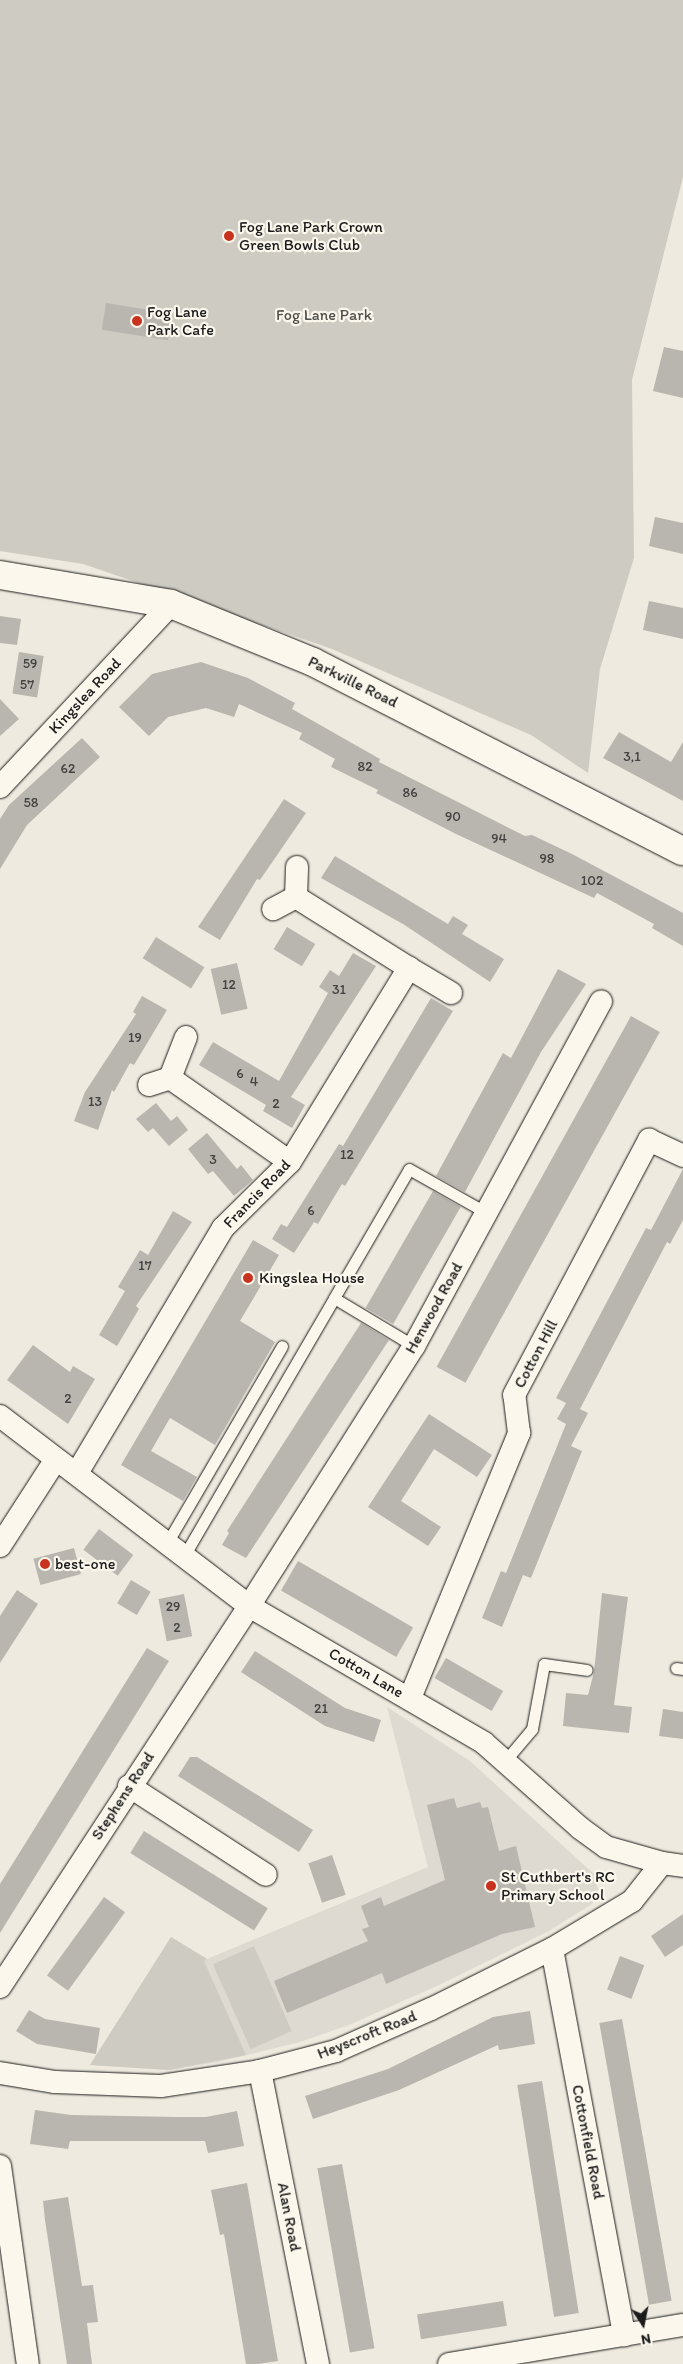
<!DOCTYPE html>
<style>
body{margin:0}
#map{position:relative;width:683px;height:2364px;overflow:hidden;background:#eeeadf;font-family:Itim,sans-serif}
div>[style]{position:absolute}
.built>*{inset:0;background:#dedad1}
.green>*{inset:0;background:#ceccc2;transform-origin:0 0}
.building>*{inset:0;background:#b9b6af;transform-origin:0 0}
.roads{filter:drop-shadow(0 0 1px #1c1c1c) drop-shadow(0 0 1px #1c1c1c)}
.service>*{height:11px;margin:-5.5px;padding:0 5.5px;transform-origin:5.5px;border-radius:5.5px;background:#fbf7ec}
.minor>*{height:22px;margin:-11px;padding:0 11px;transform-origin:11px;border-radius:11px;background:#fbf7ec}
.tertiary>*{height:28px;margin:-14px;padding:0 14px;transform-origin:14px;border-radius:14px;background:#fbf7ec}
.dots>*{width:14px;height:14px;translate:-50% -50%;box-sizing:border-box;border:2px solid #fbf7ec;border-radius:50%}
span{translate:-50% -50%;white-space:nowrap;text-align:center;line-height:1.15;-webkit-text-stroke:4.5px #fbf7ec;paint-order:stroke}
.number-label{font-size:14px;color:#434241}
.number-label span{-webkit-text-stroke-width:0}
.poi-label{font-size:16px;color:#1c1c1c}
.left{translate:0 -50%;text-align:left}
.park-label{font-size:16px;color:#51514e}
.street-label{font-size:16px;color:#1c1c1c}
.north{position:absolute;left:618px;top:2299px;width:50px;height:50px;-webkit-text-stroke:4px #fbf7ec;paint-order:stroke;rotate:169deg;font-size:14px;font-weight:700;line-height:20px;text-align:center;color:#1c1c1c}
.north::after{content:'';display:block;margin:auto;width:18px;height:22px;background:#1c1c1c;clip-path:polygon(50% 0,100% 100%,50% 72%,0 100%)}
</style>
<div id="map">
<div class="built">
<div style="clip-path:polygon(387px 1707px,470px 1761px,594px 1874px,598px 1889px,592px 1904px,549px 1931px,439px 1985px,349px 2025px,300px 2042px,218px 2062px,170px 2070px,90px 2065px,171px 1937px,207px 1959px,428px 1867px)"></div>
</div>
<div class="green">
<div style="clip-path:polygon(0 0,683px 0,683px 177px,632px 380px,634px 558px,600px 669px,588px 773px,531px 735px,332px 649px,83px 564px,0 551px)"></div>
<div style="clip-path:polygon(171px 1937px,207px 1959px,204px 1961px,246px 2055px,169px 2070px,90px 2065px)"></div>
<div style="left:254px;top:1946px;width:93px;height:45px;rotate:66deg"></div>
</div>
<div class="building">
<div style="left:106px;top:303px;width:67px;height:27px;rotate:9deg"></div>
<div style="clip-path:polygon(664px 347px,683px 351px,683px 398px,653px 391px)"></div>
<div style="clip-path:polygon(655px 517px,683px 523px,683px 554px,649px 546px)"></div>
<div style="clip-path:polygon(649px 601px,683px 608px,683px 639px,643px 630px)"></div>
<div style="clip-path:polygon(0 616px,21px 619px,17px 645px,0 643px)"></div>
<div style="left:19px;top:652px;width:25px;height:42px;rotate:9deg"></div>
<div style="clip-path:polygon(201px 662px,248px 678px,295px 703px,292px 709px,380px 759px,379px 762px,525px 836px,532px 835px,572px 854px,683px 913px,683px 946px,652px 928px,654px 924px,597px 893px,594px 898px,456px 834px,376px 793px,378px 790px,331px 767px,335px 759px,299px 739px,302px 733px,239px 704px,234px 717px,206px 708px,168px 717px,149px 736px,119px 707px,152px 674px)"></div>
<div style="clip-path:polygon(0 699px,19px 719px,0 736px)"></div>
<div style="clip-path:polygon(619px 732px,671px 762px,683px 742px,683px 801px,603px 758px)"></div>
<div style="clip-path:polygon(82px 738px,100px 757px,27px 825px,0 869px,0 819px,9px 805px)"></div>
<div style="clip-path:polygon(284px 799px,306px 813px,260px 880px,257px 879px,220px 940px,198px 927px)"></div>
<div style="clip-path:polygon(335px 856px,448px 924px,453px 916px,468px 925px,462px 934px,504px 959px,490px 982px,403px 924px,321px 878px)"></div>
<div style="left:287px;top:927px;width:33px;height:26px;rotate:31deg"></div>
<div style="left:156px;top:937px;width:57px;height:25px;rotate:32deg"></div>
<div style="clip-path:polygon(353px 953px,376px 966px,291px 1097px,305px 1105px,292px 1128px,263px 1111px,266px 1105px,199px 1065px,213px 1042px,279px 1081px,328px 993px,319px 987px,330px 970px,339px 976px)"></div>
<div style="left:237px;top:963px;width:47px;height:27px;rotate:77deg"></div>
<div style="clip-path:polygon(558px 969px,586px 984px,541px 1052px,465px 1192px,436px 1176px,503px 1053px,511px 1058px)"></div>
<div style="clip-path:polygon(142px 996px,167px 1010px,134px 1065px,130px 1063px,114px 1092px,112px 1090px,98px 1130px,74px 1121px,85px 1092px,136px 1014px,133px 1012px)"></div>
<div style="clip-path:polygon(431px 998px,453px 1011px,345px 1186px,342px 1184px,318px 1224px,314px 1222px,294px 1253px,272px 1239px,281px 1224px,287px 1227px,339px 1144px,343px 1146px)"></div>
<div style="left:631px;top:1016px;width:33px;height:401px;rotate:29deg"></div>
<div style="clip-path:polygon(156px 1103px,171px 1121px,177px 1116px,188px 1130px,169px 1146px,153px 1128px,148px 1132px,136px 1119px)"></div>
<div style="clip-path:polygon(207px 1133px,237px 1169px,241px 1165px,253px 1180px,234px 1196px,213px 1171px,208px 1174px,188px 1149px)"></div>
<div style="clip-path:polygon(683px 1169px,683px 1220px,670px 1244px,667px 1242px,580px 1409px,588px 1413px,571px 1446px,582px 1451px,531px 1578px,523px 1575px,502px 1627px,482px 1618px,501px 1571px,506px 1573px,566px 1424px,557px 1419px,566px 1403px,556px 1398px,646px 1228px,651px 1230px)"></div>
<div style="left:433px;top:1191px;width:32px;height:135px;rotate:30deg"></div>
<div style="clip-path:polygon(173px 1211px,192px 1222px,136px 1306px,139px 1309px,117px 1346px,99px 1335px,125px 1291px,118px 1287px,140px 1250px,148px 1255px)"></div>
<div style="clip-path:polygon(253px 1240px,279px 1255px,240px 1321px,275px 1342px,215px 1445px,170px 1418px,151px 1451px,197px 1477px,183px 1501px,121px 1465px)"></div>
<div style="clip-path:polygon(361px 1323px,389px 1340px,246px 1558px,222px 1545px,229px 1533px,227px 1531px)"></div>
<div style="clip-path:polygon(33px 1345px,70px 1372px,73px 1366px,95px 1379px,68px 1424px,7px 1380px)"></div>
<div style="clip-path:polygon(429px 1414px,492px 1455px,477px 1477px,434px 1449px,401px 1501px,441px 1527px,428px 1546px,368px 1507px)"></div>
<div style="left:99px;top:1529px;width:43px;height:26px;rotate:37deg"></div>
<div style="left:74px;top:1548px;width:27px;height:42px;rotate:75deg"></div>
<div style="left:298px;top:1561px;width:133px;height:34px;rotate:30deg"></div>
<div style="left:131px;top:1580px;width:23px;height:27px;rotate:31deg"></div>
<div style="clip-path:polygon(17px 1590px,38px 1604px,0 1663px,0 1616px)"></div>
<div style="clip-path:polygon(602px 1593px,628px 1597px,614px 1705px,632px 1707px,629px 1733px,563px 1726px,566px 1693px,588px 1695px,594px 1672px)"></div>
<div style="left:184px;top:1594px;width:43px;height:26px;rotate:79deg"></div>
<div style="clip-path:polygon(147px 1648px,169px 1661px,0 1933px,0 1884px)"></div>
<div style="clip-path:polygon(255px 1651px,345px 1708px,381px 1720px,374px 1742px,325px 1726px,241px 1672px)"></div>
<div style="left:446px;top:1658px;width:66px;height:23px;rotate:30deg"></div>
<div style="clip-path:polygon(663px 1709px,683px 1712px,683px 1739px,659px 1736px)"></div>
<div style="clip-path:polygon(190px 1757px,197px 1757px,313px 1830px,299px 1852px,178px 1776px)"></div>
<div style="clip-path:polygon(454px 1798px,457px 1808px,480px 1802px,482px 1808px,488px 1807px,499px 1851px,516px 1846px,535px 1927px,502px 1934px,386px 1984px,382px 1973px,287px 2013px,274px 1981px,368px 1941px,362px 1929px,369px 1927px,361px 1906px,381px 1897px,384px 1906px,445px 1880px,427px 1805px)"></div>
<div style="left:144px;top:1831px;width:146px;height:26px;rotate:32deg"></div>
<div style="left:332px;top:1855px;width:42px;height:25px;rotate:71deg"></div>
<div style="left:104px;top:1897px;width:26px;height:97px;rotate:36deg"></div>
<div style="clip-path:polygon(683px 1914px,683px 1945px,665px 1957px,651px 1936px)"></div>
<div style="left:620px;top:1956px;width:26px;height:36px;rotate:21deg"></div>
<div style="clip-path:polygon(29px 2010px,45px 2019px,100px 2028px,96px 2054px,37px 2044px,16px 2031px)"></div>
<div style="clip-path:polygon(530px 2011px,535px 2044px,499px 2050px,498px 2045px,399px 2090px,313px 2119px,305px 2096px,388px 2069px,493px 2017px)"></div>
<div style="left:622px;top:2019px;width:286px;height:23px;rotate:80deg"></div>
<div style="left:542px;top:2081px;width:235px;height:25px;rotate:81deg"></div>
<div style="clip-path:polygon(35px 2110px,71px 2115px,178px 2117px,206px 2117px,237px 2111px,244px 2146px,208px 2153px,205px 2141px,70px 2141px,68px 2149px,30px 2144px)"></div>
<div style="left:342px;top:2164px;width:187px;height:25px;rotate:80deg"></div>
<div style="clip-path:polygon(247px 2183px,278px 2361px,258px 2364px,246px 2364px,224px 2234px,220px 2235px,211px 2190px)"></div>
<div style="clip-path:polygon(68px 2197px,82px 2286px,93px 2285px,98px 2322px,87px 2323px,92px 2364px,67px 2364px,45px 2220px,43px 2201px)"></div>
<div style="left:503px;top:2301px;width:25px;height:87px;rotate:81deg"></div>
</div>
<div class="roads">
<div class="service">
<div style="left:414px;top:1346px;width:93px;rotate:-149deg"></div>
<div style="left:334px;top:1298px;width:149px;rotate:-59.8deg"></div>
<div style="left:409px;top:1169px;width:90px;rotate:29.4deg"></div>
<div style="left:167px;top:1543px;width:228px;rotate:-59.7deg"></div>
<div style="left:184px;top:1556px;width:298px;rotate:-59.8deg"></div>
<div style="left:676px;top:1668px;width:7px;rotate:8deg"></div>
<div style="left:505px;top:1761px;width:42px;rotate:-49.8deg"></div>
<div style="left:532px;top:1729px;width:66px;rotate:-79.5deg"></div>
<div style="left:544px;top:1664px;width:43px;rotate:7.9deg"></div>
</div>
<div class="minor">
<div style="left:0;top:787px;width:250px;rotate:-46.9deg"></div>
<div style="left:296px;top:897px;width:30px;rotate:-88deg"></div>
<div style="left:409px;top:968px;width:49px;rotate:30.8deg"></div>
<div style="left:170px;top:1078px;width:146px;rotate:35deg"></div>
<div style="left:149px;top:1085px;width:22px;rotate:-18deg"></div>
<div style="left:170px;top:1078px;width:44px;rotate:-68.7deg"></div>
<div style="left:0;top:1416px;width:313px;rotate:37.3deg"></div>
<div style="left:249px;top:1606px;width:272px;rotate:30.2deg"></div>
<div style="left:484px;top:1743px;width:128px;rotate:41.5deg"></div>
<div style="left:580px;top:1828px;width:32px;rotate:36deg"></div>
<div style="left:606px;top:1847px;width:58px;rotate:15.9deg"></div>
<div style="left:662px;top:1863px;width:21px;rotate:8deg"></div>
<div style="left:77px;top:1473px;width:285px;rotate:-59.2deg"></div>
<div style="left:223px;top:1228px;width:94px;rotate:-44.6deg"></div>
<div style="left:290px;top:1162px;width:228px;rotate:-58.5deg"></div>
<div style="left:409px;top:968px;width:133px;rotate:-147.9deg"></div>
<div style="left:296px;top:897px;width:26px;rotate:152deg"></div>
<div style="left:0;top:1546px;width:103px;rotate:-57.2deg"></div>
<div style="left:410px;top:1698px;width:287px;rotate:-67.6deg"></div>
<div style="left:519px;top:1433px;width:38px;rotate:-97deg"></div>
<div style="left:514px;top:1395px;width:289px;rotate:-62.1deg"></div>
<div style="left:649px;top:1140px;width:38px;rotate:25deg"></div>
<div style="left:129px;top:1786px;width:163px;rotate:33deg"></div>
<div style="left:552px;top:1949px;width:393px;rotate:79.4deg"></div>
<div style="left:0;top:1987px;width:455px;rotate:-56.8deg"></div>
<div style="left:249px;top:1606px;width:308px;rotate:-57.6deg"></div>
<div style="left:414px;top:1346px;width:392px;rotate:-61.5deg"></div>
<div style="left:260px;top:2071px;width:299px;rotate:78.8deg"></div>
<div style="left:0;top:2073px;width:56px;rotate:9.3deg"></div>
<div style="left:55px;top:2082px;width:106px;rotate:2.2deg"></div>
<div style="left:161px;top:2086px;width:100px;rotate:-8.6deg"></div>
<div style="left:260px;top:2071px;width:79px;rotate:-14.7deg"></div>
<div style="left:336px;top:2051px;width:104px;rotate:-23.9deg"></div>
<div style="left:431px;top:2009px;width:135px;rotate:-26.4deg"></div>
<div style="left:552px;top:1949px;width:93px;rotate:-31deg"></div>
<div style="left:632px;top:1901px;width:48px;rotate:-51.7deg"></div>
<div style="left:0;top:2166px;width:200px;rotate:82deg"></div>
<div style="left:449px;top:2364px;width:237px;rotate:-9.5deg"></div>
</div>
<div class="tertiary">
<div style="left:0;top:575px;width:173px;rotate:9.6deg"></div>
<div style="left:171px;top:604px;width:153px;rotate:22.2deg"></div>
<div style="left:313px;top:662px;width:415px;rotate:27.1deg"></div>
</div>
</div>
<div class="dots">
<div style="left:229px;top:236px;background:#c8321e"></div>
<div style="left:137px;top:321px;background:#c8321e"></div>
<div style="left:248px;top:1278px;background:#c8321e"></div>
<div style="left:45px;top:1564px;background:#c8321e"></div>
<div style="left:491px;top:1886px;background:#c8321e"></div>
</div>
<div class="number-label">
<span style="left:30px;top:664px">59</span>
<span style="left:27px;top:685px">57</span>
<span style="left:632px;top:757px">3,1</span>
<span style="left:365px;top:767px">82</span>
<span style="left:68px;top:769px">62</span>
<span style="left:410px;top:793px">86</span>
<span style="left:31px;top:803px">58</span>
<span style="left:453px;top:817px">90</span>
<span style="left:499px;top:839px">94</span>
<span style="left:547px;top:859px">98</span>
<span style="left:592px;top:881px">102</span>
<span style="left:229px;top:985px">12</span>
<span style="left:339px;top:990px">31</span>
<span style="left:135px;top:1038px">19</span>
<span style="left:240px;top:1074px">6</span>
<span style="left:254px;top:1082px">4</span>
<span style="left:95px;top:1102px">13</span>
<span style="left:276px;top:1104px">2</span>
<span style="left:347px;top:1155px">12</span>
<span style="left:213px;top:1160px">3</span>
<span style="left:311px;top:1211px">6</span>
<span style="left:145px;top:1266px">17</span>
<span style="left:68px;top:1399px">2</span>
<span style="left:173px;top:1607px">29</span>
<span style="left:177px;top:1628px">2</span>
<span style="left:321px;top:1709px">21</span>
</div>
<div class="poi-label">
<span class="left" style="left:239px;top:236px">Fog Lane Park Crown<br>Green Bowls Club</span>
<span class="left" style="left:147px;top:321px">Fog Lane<br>Park Cafe</span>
<span class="left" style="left:259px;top:1278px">Kingslea House</span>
<span class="left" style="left:55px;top:1564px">best-one</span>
<span class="left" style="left:501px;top:1886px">St Cuthbert's RC<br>Primary School</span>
</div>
<div class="park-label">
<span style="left:324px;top:315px">Fog Lane Park</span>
</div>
<div class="street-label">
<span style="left:353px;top:682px;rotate:26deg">Parkville Road</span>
<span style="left:85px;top:696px;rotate:-47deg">Kingslea Road</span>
<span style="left:257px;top:1194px;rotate:-46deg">Francis Road</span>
<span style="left:434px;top:1308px;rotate:-61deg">Henwood Road</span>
<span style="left:536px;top:1354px;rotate:-62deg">Cotton Hill</span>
<span style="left:366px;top:1673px;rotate:30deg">Cotton Lane</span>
<span style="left:123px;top:1796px;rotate:-57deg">Stephens Road</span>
<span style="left:367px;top:2035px;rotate:-22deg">Heyscroft Road</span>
<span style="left:588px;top:2142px;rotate:79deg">Cottonfield Road</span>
<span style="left:289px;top:2217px;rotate:79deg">Alan Road</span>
</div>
<div class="north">N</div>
</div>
